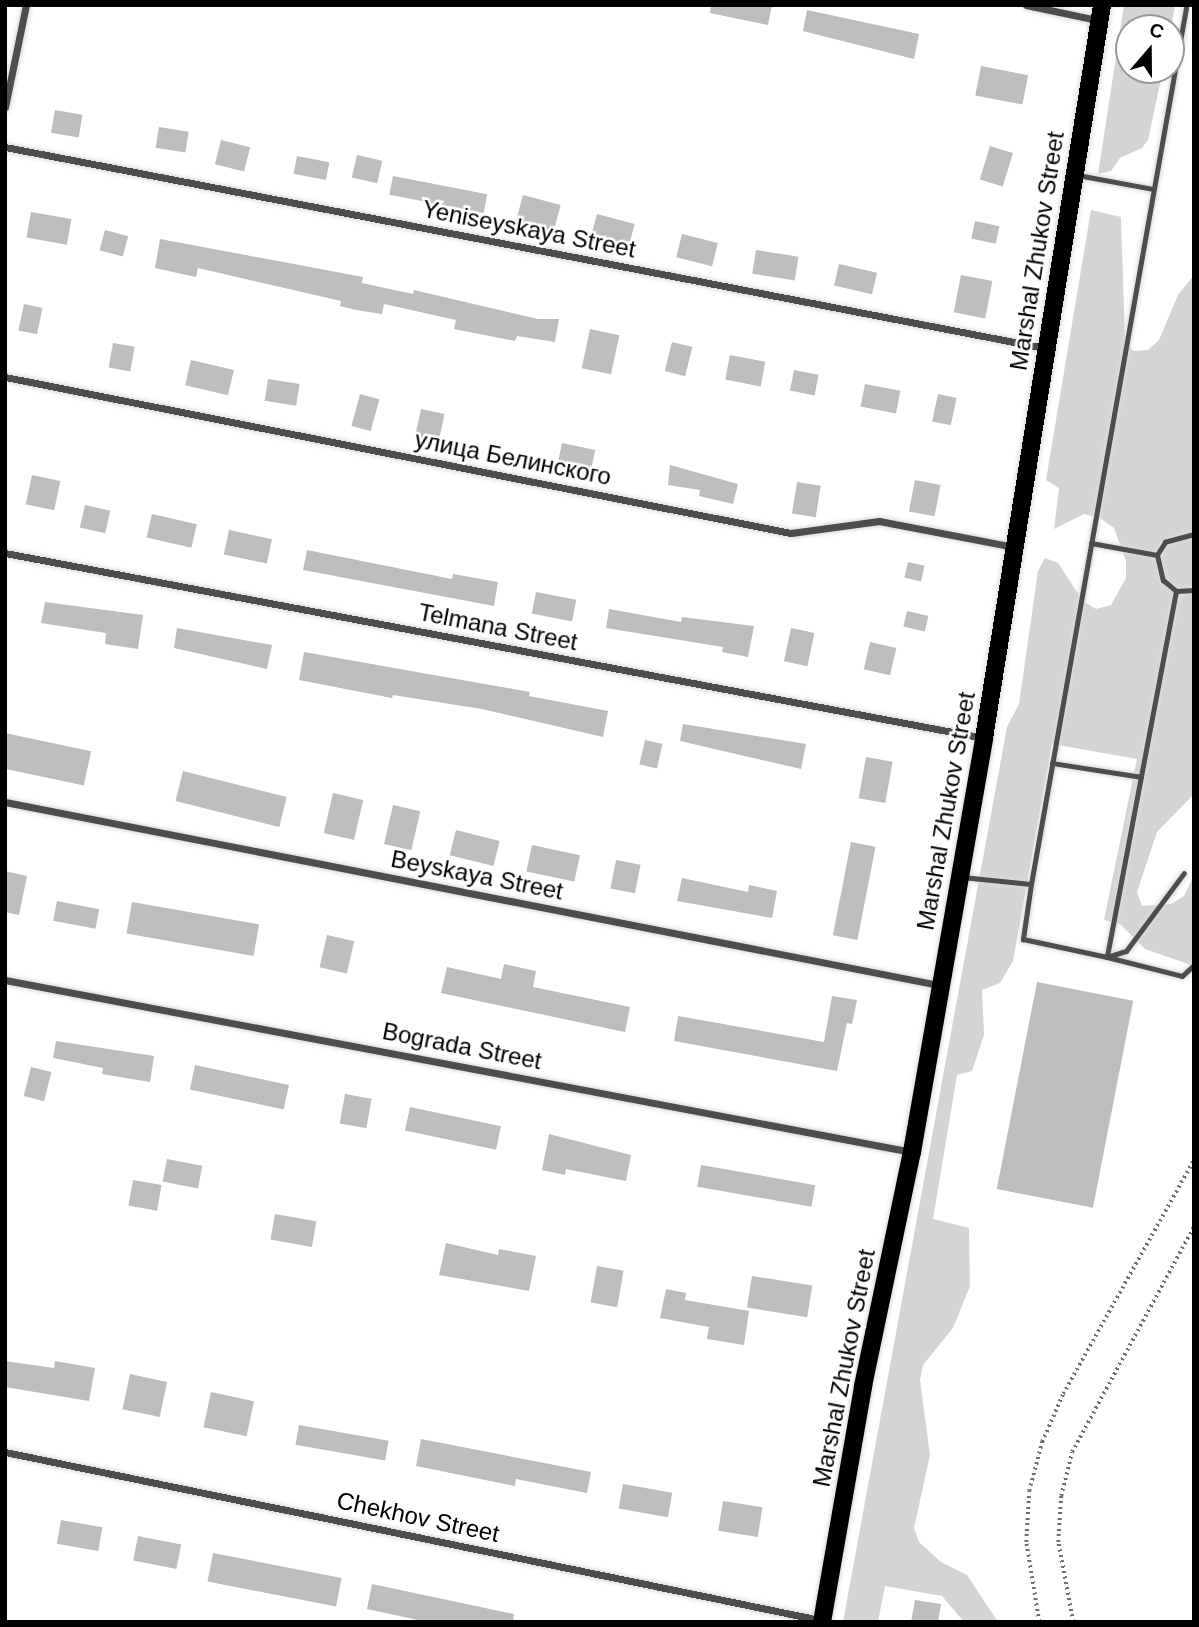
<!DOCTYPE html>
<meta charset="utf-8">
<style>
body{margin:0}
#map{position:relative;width:1199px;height:1627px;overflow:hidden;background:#fff;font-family:Helvetica,sans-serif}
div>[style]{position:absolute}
.green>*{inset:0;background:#d4d4d4}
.building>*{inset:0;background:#bdbdbd;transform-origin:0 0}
.path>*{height:3.5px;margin-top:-1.75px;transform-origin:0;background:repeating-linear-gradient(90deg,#6f6f6f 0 2px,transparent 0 5.5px)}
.roads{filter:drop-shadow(0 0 2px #dbdbdb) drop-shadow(0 0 2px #dbdbdb)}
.service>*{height:5px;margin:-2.5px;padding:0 2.5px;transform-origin:2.5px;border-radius:2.5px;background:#4d4d4d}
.minor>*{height:7px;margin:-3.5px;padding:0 3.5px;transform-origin:3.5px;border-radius:3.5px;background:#4d4d4d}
.primary>*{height:18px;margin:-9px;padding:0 9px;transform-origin:9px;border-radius:9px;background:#000}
span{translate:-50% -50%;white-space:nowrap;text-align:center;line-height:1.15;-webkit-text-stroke:5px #fff;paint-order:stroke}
.street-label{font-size:24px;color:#000}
.frame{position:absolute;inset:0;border:7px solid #000;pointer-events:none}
.north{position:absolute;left:1115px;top:14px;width:70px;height:70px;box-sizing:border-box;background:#fff;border:2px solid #999;border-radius:50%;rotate:20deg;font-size:19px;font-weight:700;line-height:28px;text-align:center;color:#000}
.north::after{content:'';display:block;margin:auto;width:24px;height:32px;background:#000;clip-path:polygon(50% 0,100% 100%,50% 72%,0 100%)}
</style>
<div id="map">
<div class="green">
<div style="clip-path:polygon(1124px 5px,1175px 5px,1171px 30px,1129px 28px,1129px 70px,1163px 70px,1148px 140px,1142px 148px,1120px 158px,1111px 171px,1098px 174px)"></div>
<div style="clip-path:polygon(1091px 210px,1121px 217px,1125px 338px,1133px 351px,1148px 350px,1159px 340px,1178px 295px,1194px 275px,1194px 794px,1157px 832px,1137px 892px,1142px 906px,1171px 904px,1184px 896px,1194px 875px,1194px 966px,1145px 949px,1120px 924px,1104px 920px,1137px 759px,1052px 744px,1013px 961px,1000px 983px,982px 990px,984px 1035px,972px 1071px,957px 1075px,933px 1219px,969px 1228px,970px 1286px,953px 1328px,923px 1365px,920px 1380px,930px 1455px,914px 1528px,919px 1542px,941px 1562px,967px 1575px,998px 1622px,964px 1622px,942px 1596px,885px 1586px,878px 1622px,843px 1622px,1007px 727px,1019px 704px,1038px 571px,1045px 558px,1058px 563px,1083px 601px,1096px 609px,1111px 605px,1126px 578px,1126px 561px,1114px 528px,1100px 518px,1084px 514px,1054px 529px,1059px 488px,1046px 480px)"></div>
</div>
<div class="building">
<div style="clip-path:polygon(711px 5px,772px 5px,768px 25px,710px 13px)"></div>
<div style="clip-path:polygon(807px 10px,919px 34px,914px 59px,803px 31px)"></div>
<div style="left:981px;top:66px;width:48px;height:30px;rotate:11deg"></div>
<div style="left:55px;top:110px;width:28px;height:23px;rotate:10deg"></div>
<div style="left:159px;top:127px;width:30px;height:21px;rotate:9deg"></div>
<div style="left:221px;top:140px;width:30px;height:25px;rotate:14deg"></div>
<div style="left:990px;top:146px;width:24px;height:35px;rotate:17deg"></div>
<div style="left:357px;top:155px;width:26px;height:23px;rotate:13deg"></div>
<div style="left:297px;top:156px;width:33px;height:18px;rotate:11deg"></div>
<div style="left:393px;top:176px;width:96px;height:19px;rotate:11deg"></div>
<div style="left:523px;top:195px;width:39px;height:29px;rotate:15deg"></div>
<div style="left:31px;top:212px;width:41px;height:26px;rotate:10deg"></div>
<div style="left:597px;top:214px;width:39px;height:26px;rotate:15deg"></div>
<div style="left:975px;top:221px;width:25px;height:18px;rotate:12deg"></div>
<div style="left:105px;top:230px;width:24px;height:21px;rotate:15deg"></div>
<div style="left:682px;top:234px;width:37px;height:24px;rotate:14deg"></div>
<div style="clip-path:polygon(160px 239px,347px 274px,363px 277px,362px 283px,413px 294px,414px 290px,538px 319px,559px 319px,555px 342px,517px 336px,515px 341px,454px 329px,456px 320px,384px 304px,382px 314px,356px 310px,340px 306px,341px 301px,198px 268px,196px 277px,155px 268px)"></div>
<div style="left:756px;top:250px;width:43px;height:24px;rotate:9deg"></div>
<div style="left:839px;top:264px;width:39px;height:22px;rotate:13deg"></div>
<div style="left:961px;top:275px;width:32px;height:38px;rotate:11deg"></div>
<div style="left:24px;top:304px;width:19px;height:27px;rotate:12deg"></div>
<div style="left:590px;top:329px;width:30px;height:40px;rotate:12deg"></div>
<div style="left:672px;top:342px;width:21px;height:30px;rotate:14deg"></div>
<div style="left:113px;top:343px;width:22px;height:25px;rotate:10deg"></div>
<div style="left:730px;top:355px;width:36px;height:25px;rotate:11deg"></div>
<div style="left:191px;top:360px;width:44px;height:26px;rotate:13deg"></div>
<div style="left:794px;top:370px;width:25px;height:21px;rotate:11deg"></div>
<div style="left:268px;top:379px;width:32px;height:22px;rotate:9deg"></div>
<div style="left:865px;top:384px;width:36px;height:23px;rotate:11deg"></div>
<div style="left:360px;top:394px;width:20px;height:33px;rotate:15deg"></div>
<div style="left:938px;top:394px;width:19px;height:28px;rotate:12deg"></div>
<div style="left:421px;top:409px;width:24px;height:30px;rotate:12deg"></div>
<div style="left:562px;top:443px;width:34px;height:21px;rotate:12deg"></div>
<div style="clip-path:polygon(670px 465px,738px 484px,733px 504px,699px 496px,700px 490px,668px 485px)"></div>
<div style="left:32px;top:475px;width:29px;height:30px;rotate:12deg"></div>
<div style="left:915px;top:480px;width:26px;height:32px;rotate:11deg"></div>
<div style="left:797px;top:482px;width:24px;height:32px;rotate:9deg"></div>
<div style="left:85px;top:505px;width:26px;height:23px;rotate:13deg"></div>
<div style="left:152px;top:514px;width:46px;height:24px;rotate:13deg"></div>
<div style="left:229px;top:530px;width:44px;height:25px;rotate:12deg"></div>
<div style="clip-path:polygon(307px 550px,452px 579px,453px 574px,498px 582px,494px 606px,303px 570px)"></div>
<div style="left:908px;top:562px;width:17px;height:16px;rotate:13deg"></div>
<div style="left:536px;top:592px;width:41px;height:22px;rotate:11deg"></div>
<div style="clip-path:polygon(45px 602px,143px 615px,138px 649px,105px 644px,106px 633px,41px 623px)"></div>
<div style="clip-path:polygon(609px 609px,681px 622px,682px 617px,754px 626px,748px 657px,722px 652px,723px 647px,606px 628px)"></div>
<div style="left:907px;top:611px;width:22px;height:16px;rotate:13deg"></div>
<div style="clip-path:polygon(177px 628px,272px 645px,267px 669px,174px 648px)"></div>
<div style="left:791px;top:628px;width:24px;height:34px;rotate:12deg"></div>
<div style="left:870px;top:642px;width:27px;height:28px;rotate:13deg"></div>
<div style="clip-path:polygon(304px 652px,530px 692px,529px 696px,608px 711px,603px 737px,482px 709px,393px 695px,392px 698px,299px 680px)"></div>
<div style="clip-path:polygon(683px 724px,806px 744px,801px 769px,680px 741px)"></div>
<div style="left:5px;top:733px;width:88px;height:35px;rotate:12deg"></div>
<div style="left:645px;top:740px;width:18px;height:25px;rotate:13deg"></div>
<div style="left:866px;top:757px;width:27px;height:42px;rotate:10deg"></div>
<div style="left:183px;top:771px;width:107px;height:31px;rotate:14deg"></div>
<div style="left:333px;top:793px;width:31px;height:41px;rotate:13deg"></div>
<div style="left:393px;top:805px;width:28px;height:40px;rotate:13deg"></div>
<div style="left:456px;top:830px;width:45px;height:26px;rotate:14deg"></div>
<div style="left:851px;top:842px;width:25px;height:95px;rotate:11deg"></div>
<div style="left:532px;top:845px;width:49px;height:27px;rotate:12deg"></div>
<div style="left:616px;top:860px;width:25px;height:29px;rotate:11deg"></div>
<div style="clip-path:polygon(5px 871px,27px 876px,19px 915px,5px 912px)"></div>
<div style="clip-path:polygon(682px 878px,748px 892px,749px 885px,777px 891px,772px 918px,677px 901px)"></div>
<div style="left:57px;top:901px;width:43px;height:20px;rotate:11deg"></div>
<div style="left:132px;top:902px;width:129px;height:32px;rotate:10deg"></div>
<div style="left:327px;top:935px;width:28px;height:33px;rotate:13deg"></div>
<div style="clip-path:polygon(504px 964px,536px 971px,533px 987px,630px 1007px,625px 1032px,441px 993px,447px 967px,501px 979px)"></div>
<div style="left:1037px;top:982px;width:98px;height:211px;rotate:11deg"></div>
<div style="clip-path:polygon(832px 996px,857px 1000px,852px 1024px,847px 1023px,837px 1071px,674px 1041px,678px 1016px,824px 1042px)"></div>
<div style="clip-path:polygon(56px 1041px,154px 1056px,150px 1082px,102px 1074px,103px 1068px,53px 1058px)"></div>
<div style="left:195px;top:1065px;width:96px;height:25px;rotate:12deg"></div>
<div style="left:31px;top:1067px;width:21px;height:30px;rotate:14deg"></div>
<div style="left:345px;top:1094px;width:27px;height:30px;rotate:10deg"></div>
<div style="left:410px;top:1107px;width:93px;height:24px;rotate:12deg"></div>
<div style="clip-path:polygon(549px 1134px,631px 1155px,626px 1181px,566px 1169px,565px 1175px,542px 1170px)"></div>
<div style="left:167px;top:1159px;width:36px;height:23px;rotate:11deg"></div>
<div style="left:701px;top:1165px;width:116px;height:22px;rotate:10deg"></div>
<div style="left:133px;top:1180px;width:29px;height:26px;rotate:10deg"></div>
<div style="left:275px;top:1214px;width:42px;height:26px;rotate:10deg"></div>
<div style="clip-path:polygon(446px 1243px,498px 1255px,499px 1249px,536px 1256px,529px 1291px,439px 1275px)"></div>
<div style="left:597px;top:1266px;width:27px;height:37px;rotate:10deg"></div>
<div style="left:752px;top:1276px;width:61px;height:32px;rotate:9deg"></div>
<div style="clip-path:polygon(666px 1289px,686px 1293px,685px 1300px,749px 1311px,744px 1345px,707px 1339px,709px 1327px,660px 1318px)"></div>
<div style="clip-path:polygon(5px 1361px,54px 1368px,55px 1361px,95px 1368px,89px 1401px,5px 1387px)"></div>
<div style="left:130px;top:1374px;width:38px;height:36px;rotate:12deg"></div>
<div style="left:211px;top:1392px;width:44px;height:36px;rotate:12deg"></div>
<div style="left:299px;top:1425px;width:91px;height:20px;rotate:10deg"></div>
<div style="clip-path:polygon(421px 1439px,591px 1472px,587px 1493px,516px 1479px,515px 1486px,416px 1466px)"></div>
<div style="left:623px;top:1484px;width:50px;height:25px;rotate:10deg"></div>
<div style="left:723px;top:1501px;width:40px;height:30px;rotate:9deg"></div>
<div style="left:61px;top:1520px;width:42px;height:24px;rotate:10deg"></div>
<div style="left:138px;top:1536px;width:44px;height:25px;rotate:11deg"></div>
<div style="left:213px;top:1553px;width:131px;height:29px;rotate:11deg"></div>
<div style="clip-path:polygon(372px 1584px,514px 1614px,513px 1622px,427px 1622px,367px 1609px)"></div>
<div style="clip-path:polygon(915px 1600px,941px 1604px,938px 1622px,911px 1622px)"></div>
</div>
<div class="path">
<div style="left:1039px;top:1622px;width:81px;rotate:-99.2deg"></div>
<div style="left:1026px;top:1542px;width:51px;rotate:-86.6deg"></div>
<div style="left:1029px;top:1491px;width:51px;rotate:-75.1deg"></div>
<div style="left:1042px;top:1442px;width:52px;rotate:-66.4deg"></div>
<div style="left:1063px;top:1394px;width:268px;rotate:-60.8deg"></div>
<div style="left:1073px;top:1622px;width:81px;rotate:-100.6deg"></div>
<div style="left:1058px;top:1542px;width:46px;rotate:-86.3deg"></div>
<div style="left:1061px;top:1496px;width:45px;rotate:-76deg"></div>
<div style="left:1072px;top:1452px;width:257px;rotate:-61.6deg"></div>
</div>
<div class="roads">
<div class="service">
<div style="left:1077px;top:175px;width:77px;rotate:10.4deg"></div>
<div style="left:1194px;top:534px;width:30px;rotate:165deg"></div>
<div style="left:1165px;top:542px;width:15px;rotate:122deg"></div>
<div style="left:1157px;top:555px;width:26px;rotate:77deg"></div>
<div style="left:1163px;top:580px;width:17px;rotate:40deg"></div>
<div style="left:1176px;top:591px;width:18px;rotate:-3deg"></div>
<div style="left:1091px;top:543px;width:67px;rotate:10.3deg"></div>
<div style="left:1176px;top:591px;width:372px;rotate:100.7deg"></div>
<div style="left:1107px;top:957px;width:77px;rotate:14.2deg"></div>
<div style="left:1182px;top:976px;width:16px;rotate:-43deg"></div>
<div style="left:1052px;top:763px;width:90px;rotate:8.9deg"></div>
<div style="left:962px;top:877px;width:69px;rotate:5.8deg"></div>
<div style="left:1031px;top:884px;width:56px;rotate:98.3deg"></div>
<div style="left:1023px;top:939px;width:86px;rotate:12.1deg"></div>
<div style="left:1107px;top:957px;width:20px;rotate:-18deg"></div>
<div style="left:1126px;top:951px;width:97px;rotate:-53.4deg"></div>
<div style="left:1031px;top:884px;width:890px;rotate:-79.97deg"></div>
</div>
<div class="minor">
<div style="left:1026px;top:5px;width:73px;rotate:11.9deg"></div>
<div style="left:5px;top:107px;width:104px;rotate:-78.4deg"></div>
<div style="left:5px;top:147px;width:1059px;rotate:10.94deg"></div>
<div style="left:5px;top:377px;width:801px;rotate:11.23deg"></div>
<div style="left:791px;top:533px;width:89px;rotate:-7.8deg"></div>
<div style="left:879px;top:521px;width:137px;rotate:10.9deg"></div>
<div style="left:5px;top:553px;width:996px;rotate:10.7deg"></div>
<div style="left:5px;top:802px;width:952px;rotate:11.09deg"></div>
<div style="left:5px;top:980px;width:923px;rotate:10.74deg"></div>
<div style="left:5px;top:1452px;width:832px;rotate:11.65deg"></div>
</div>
<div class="primary">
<div style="left:822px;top:1622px;width:240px;rotate:-80.1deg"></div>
<div style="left:863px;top:1386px;width:239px;rotate:-78.2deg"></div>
<div style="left:912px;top:1152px;width:420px;rotate:-80.1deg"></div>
<div style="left:984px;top:738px;width:742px;rotate:-80.85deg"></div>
</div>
</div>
<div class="street-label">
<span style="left:529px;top:229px;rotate:11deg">Yeniseyskaya Street</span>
<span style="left:1037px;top:251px;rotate:-81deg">Marshal Zhukov Street</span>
<span style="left:513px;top:458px;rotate:11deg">улица Белинского</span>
<span style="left:498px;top:627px;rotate:11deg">Telmana Street</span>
<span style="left:946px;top:811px;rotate:-80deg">Marshal Zhukov Street</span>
<span style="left:477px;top:875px;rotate:11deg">Beyskaya Street</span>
<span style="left:462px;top:1046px;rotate:11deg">Bograda Street</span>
<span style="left:844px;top:1368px;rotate:-79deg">Marshal Zhukov Street</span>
<span style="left:418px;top:1517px;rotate:12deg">Chekhov Street</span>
</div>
<div class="frame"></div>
<div class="north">С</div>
</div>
